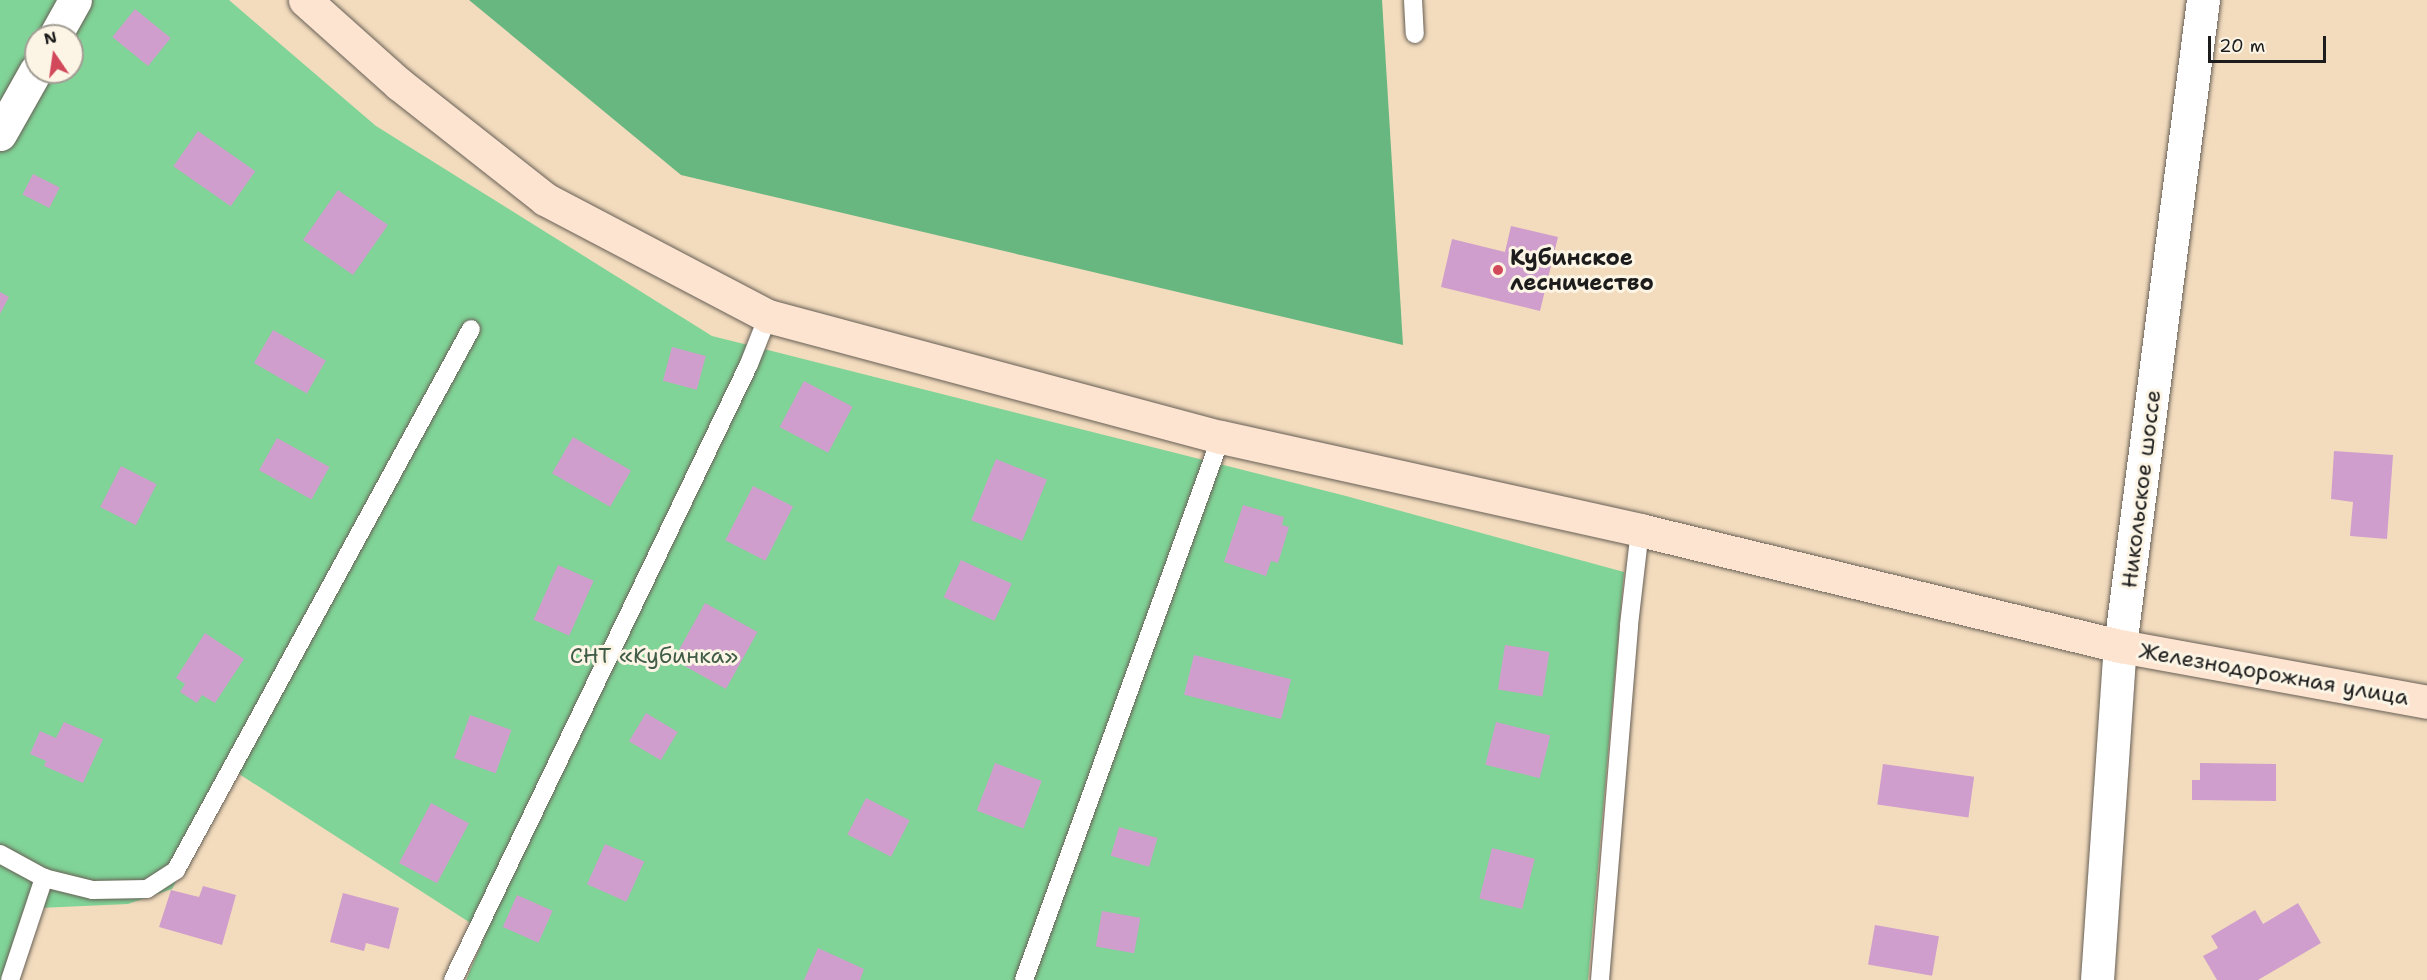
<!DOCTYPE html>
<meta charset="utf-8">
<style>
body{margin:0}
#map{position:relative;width:2427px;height:980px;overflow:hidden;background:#f3dcbe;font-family:"Shantell Sans",sans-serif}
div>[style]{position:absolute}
.green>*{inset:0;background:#80d497}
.forest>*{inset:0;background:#68b680}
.building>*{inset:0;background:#cf9ecc;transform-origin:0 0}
.roads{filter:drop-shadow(0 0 2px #675f55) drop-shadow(0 0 2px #675f55)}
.lane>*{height:18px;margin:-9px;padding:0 9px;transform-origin:9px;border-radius:9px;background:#fff}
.street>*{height:33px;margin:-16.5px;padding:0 16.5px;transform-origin:16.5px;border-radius:16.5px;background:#fff}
.secondary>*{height:33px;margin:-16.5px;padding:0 16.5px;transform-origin:16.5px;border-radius:16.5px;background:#fde4d1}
.dots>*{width:16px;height:16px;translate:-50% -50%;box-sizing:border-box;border:3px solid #fcf5e5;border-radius:50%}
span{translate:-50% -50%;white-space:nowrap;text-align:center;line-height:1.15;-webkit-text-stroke:6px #fcf5e5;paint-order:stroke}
.poi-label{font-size:22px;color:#1c1c1c;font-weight:700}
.left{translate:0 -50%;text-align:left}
.street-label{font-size:22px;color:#1c1c1c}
.park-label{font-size:22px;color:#3f5c47}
.north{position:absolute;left:24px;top:24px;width:60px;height:60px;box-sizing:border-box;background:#fcf5e5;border:2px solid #a29e95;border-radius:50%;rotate:347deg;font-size:16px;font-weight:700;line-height:24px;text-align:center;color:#1c1c1c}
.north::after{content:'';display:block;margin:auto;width:21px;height:27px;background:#d1495b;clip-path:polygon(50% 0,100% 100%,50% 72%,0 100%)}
.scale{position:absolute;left:2208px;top:36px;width:118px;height:27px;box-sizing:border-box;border:3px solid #1c1c1c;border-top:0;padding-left:8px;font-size:18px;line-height:21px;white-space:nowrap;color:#1c1c1c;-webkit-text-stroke:4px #fcf5e5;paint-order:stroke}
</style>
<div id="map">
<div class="green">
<div style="clip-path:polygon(evenodd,0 0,229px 0,376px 126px,712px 336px,1346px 496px,1624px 572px,1588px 980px,466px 980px,486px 933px,236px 772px,172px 889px,128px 904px,39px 908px,15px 980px,0 980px,0 0,36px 36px,72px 36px,72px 72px,36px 72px,36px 36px)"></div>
</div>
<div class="forest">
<div style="clip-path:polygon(469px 0,1382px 0,1403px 345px,681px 175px)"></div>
</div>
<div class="building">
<div style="left:135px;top:9px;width:46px;height:36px;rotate:39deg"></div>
<div style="left:198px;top:131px;width:70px;height:43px;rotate:35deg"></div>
<div style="left:33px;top:174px;width:30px;height:23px;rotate:27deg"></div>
<div style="left:338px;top:190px;width:61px;height:61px;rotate:35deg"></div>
<div style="clip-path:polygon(1511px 226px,1558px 237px,1540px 311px,1441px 287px,1452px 239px,1505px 252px)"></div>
<div style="clip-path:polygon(0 292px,9px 297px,0 314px)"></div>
<div style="left:273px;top:330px;width:61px;height:38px;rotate:30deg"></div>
<div style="left:672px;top:347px;width:35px;height:35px;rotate:15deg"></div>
<div style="left:804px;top:381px;width:55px;height:52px;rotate:28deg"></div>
<div style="left:573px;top:437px;width:67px;height:42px;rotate:30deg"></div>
<div style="left:277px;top:438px;width:60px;height:37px;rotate:29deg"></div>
<div style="clip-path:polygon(2334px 451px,2393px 455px,2387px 539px,2350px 536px,2353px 502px,2331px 499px)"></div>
<div style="left:996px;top:459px;width:55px;height:66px;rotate:22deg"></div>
<div style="left:121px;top:466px;width:40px;height:46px;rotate:27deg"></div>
<div style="left:753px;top:486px;width:45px;height:61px;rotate:27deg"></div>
<div style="clip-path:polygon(1243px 505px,1284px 517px,1282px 525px,1289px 527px,1278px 563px,1271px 561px,1266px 576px,1224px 562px)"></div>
<div style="left:961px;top:560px;width:56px;height:41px;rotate:25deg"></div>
<div style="left:558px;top:565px;width:39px;height:60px;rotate:24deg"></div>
<div style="left:705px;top:603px;width:60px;height:65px;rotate:29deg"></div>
<div style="clip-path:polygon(205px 633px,244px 659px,215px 703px,202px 695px,197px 703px,180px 692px,185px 684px,176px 678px)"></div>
<div style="left:1505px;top:645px;width:45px;height:45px;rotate:9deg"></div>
<div style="left:1194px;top:655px;width:100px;height:41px;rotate:14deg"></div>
<div style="left:646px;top:713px;width:37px;height:33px;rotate:31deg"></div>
<div style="left:470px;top:715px;width:44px;height:46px;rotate:20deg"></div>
<div style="clip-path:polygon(64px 722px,103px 739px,83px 783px,44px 766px,46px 761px,30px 754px,40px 731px,56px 738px)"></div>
<div style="left:1496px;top:722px;width:56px;height:44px;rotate:14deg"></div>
<div style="left:995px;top:763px;width:50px;height:51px;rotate:21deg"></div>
<div style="clip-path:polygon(2200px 763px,2276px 764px,2276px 801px,2192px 800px,2192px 780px,2200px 780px)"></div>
<div style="left:1883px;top:764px;width:92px;height:41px;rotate:8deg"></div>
<div style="left:866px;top:798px;width:49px;height:41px;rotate:27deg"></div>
<div style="left:431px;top:803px;width:43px;height:68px;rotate:28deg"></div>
<div style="left:1119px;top:827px;width:40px;height:30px;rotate:16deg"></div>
<div style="left:605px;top:844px;width:43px;height:44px;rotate:24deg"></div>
<div style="left:1492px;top:848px;width:44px;height:52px;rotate:14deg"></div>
<div style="clip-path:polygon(203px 886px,236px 895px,222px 945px,159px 927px,171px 890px,199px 897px)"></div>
<div style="clip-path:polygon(343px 893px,399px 908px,389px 949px,366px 943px,364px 951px,330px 942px)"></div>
<div style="left:517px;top:895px;width:39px;height:35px;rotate:24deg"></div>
<div style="clip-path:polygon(2298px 903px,2321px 943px,2258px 980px,2217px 980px,2203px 956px,2218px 948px,2211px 936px,2255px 910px,2263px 924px)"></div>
<div style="left:1102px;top:911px;width:39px;height:36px;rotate:10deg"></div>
<div style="left:1875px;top:925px;width:65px;height:40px;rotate:10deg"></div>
<div style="clip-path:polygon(818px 948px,864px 969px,860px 980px,804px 980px)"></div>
</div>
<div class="roads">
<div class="lane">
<div style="left:1413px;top:0;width:34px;rotate:87deg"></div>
<div style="left:0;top:854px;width:50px;rotate:28.6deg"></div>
<div style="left:44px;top:878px;width:50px;rotate:13.8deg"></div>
<div style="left:93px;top:890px;width:54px;rotate:-1.1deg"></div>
<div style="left:147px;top:889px;width:35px;rotate:-33deg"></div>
<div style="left:176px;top:870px;width:616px;rotate:-61.4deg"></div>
<div style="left:10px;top:980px;width:108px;rotate:-71.6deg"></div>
<div style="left:453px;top:980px;width:683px;rotate:-64.33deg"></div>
<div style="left:749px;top:364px;width:52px;rotate:-68.4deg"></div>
<div style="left:1024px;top:980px;width:578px;rotate:-70.06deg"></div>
<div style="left:1600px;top:980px;width:356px;rotate:-85.3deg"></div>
<div style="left:1629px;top:625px;width:96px;rotate:-83.4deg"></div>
</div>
<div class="street">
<div style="left:55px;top:36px;width:41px;rotate:-60.9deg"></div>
<div style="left:0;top:134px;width:73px;rotate:-60.6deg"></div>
<div style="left:2097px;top:980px;width:335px;rotate:-86.1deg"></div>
<div style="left:2120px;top:646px;width:651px;rotate:-82.68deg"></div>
</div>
<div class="secondary">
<div style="left:305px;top:0;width:126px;rotate:41.8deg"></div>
<div style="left:399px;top:84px;width:186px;rotate:38.2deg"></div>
<div style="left:545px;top:199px;width:252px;rotate:27.7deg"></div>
<div style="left:768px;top:316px;width:469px;rotate:15deg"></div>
<div style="left:1221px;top:437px;width:429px;rotate:12.5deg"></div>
<div style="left:1640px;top:530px;width:494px;rotate:13.6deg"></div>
<div style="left:2120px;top:646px;width:312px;rotate:10.3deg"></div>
</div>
</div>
<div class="dots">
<div style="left:1498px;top:270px;background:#d1495b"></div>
</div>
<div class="poi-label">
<span class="left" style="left:1510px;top:270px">Кубинское<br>лесничество</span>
</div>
<div class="street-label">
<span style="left:2141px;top:489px;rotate:-83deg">Никольское шоссе</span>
<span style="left:2274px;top:674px;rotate:10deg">Железнодорожная улица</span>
</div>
<div class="park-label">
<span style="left:654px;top:656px">СНТ «Кубинка»</span>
</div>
<div class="north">N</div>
<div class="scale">20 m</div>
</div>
